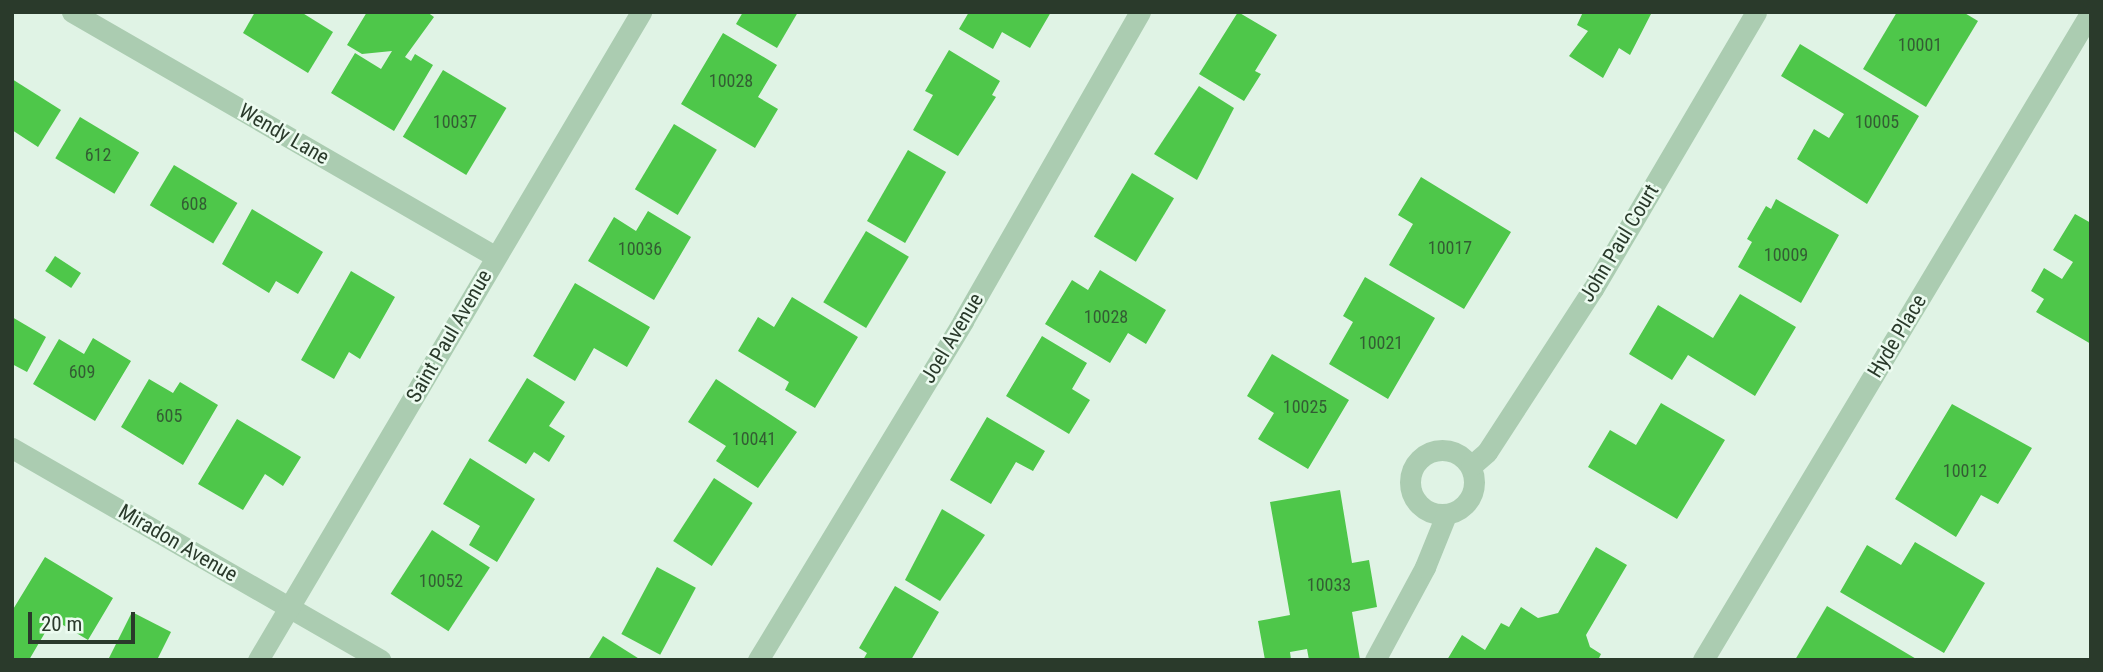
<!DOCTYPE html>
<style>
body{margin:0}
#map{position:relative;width:2103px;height:672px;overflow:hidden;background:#e0f3e5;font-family:"Roboto Condensed",sans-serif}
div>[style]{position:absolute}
.building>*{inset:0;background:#4ec74a;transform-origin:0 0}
.minor>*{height:21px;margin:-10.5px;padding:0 10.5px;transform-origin:10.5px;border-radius:10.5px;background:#abccb1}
.minor>.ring{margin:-10.5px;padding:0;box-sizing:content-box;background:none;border:21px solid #abccb1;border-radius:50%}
span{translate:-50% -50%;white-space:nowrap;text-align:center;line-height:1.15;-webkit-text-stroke:5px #ecfbf0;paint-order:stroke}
.number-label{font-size:18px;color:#335d33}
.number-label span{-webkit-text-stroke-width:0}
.street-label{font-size:21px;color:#2a3a2b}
.frame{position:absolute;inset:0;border:14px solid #2a3a2b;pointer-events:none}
.scale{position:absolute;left:28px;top:612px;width:107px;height:32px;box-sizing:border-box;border:4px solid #2a3a2b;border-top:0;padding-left:9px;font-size:21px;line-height:24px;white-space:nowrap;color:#2a3a2b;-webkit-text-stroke:5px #ecfbf0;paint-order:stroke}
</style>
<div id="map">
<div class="building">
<div style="clip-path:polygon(255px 12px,301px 12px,333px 32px,308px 73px,243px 33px)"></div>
<div style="clip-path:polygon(367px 12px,427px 12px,434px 17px,405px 57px,411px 61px,415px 54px,433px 65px,394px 131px,331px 93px,355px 53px,381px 69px,392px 51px,362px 54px,347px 45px)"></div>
<div style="clip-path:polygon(743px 12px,798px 12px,777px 48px,736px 24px)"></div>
<div style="clip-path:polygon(969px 12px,1051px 12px,1030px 48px,1002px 32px,993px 49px,959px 29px)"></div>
<div style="clip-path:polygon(1238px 12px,1277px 35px,1255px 71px,1261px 74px,1244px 101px,1199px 74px)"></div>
<div style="clip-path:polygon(1583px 12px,1652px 12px,1630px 55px,1619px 48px,1603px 78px,1569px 56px,1588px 31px,1577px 25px)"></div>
<div style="clip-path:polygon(1897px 12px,1963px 12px,1978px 21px,1926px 107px,1863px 69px)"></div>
<div style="clip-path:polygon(723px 33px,777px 65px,758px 97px,778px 109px,755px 148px,681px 104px)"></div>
<div style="clip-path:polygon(1800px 44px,1919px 116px,1867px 204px,1797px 159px,1814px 129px,1829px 138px,1844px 114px,1781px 76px)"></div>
<div style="clip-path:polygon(949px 50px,1000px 81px,992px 95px,996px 97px,958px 156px,913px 130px,933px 95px,925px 91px)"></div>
<div style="left:443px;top:70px;width:74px;height:78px;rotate:31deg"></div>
<div style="clip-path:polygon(12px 79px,61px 110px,38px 147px,12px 130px)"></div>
<div style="clip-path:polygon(1199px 86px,1234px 108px,1197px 180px,1154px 154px)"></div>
<div style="left:80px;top:117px;width:69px;height:48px;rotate:31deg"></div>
<div style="left:674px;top:124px;width:50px;height:76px;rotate:31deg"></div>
<div style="left:908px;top:150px;width:44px;height:82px;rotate:30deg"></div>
<div style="left:174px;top:165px;width:74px;height:47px;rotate:31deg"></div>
<div style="left:1132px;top:173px;width:49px;height:74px;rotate:31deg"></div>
<div style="clip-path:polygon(1421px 177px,1511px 232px,1464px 309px,1389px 265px,1413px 224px,1398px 215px)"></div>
<div style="clip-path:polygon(1776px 199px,1839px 235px,1801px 303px,1738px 267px,1752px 242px,1747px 239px,1766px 206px,1771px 209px)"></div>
<div style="clip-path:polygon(252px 209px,323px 252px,298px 294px,276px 281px,269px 293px,222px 264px)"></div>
<div style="clip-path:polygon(648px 211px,691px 237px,654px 300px,588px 261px,614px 217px,636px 231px)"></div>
<div style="clip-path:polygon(2075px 214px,2091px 223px,2091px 344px,2036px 312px,2044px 299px,2031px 291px,2044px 268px,2062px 279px,2073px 262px,2053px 250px)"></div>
<div style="left:866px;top:231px;width:50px;height:83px;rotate:31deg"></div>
<div style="left:55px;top:256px;width:31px;height:18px;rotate:33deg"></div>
<div style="clip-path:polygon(1100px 270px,1166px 310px,1146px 344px,1128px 333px,1110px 363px,1045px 324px,1072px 280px,1088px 290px)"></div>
<div style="clip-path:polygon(351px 271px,395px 297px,360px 359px,349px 352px,334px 379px,301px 360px)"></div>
<div style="clip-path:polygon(1365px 277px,1435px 318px,1388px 399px,1329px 364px,1353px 322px,1343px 316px)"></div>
<div style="clip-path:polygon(575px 283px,650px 327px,627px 367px,594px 348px,575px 381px,533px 356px)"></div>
<div style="clip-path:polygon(1740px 294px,1796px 327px,1755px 396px,1688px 355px,1672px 380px,1629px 354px,1658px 305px,1713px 338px)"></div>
<div style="clip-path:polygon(792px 297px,858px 337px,815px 408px,785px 390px,789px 382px,738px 351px,758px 317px,774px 327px)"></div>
<div style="clip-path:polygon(12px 317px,46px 337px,27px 372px,12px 364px)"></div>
<div style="clip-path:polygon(1042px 336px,1087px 363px,1072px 389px,1090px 400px,1069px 434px,1006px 396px)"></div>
<div style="clip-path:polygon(93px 338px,131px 361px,95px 421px,33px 384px,59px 339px,84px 354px)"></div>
<div style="clip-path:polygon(1272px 354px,1349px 400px,1308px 469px,1258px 439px,1274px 413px,1247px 396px)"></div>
<div style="clip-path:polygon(527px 378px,565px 402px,549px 426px,565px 436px,549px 462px,534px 452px,526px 464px,488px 441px)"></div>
<div style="clip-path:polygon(149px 379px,173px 393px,180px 382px,218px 405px,183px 465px,121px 427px)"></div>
<div style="clip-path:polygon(716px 379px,797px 432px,758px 488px,716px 461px,726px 446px,688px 422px)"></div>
<div style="clip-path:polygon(1661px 403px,1725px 440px,1677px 519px,1588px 467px,1610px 430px,1636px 445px)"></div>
<div style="clip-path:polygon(1952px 404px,2032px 448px,1998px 504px,1981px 495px,1956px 537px,1895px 499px)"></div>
<div style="clip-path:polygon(987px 417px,1045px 451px,1033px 471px,1016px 462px,991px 504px,950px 480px)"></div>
<div style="clip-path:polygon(237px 419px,301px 457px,283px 486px,265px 474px,243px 510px,198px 484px)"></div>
<div style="clip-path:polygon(470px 458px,535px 499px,497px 562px,469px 545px,480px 526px,443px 504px)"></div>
<div style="left:714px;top:478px;width:46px;height:75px;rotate:33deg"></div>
<div style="clip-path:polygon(1340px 490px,1352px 563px,1369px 560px,1377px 607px,1352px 612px,1360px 660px,1309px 660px,1307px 649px,1290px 652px,1291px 660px,1265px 660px,1258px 621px,1290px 615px,1270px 502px)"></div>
<div style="clip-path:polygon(942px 509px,985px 535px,940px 601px,905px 580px)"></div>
<div style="left:432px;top:530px;width:69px;height:76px;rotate:33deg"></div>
<div style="clip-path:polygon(1915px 542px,1985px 583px,1944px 653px,1840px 592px,1867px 545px,1901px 565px)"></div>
<div style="clip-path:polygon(1596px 547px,1627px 565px,1586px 635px,1590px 647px,1601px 654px,1598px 660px,1447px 660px,1462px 635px,1485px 650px,1501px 623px,1509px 627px,1521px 607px,1538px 618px,1558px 613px)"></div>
<div style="clip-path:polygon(45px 557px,113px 598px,88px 640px,53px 619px,29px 660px,14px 660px,12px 611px)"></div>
<div style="left:657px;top:567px;width:44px;height:76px;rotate:28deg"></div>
<div style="clip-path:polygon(895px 586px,939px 612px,911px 660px,863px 660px,867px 653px,859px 648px)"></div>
<div style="clip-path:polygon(1827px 606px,1918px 660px,1795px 660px)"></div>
<div style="clip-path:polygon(132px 612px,171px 632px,157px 660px,108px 660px)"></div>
<div style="clip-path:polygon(603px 636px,641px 660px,588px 660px)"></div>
</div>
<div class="minor">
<div style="left:72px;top:12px;width:488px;rotate:30deg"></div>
<div style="left:12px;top:448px;width:425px;rotate:29.9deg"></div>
<div class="ring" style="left:1410px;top:450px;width:43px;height:43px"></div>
<div style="left:1471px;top:466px;width:21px;rotate:-41deg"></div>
<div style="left:1487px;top:452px;width:194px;rotate:-57deg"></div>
<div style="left:1593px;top:289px;width:321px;rotate:-59.5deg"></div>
<div style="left:258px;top:660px;width:753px;rotate:-59.41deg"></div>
<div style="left:758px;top:660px;width:396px;rotate:-58.8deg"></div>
<div style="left:963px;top:321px;width:356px;rotate:-60.2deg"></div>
<div style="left:1375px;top:660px;width:106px;rotate:-61.7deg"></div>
<div style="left:1425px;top:567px;width:56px;rotate:-68deg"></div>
<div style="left:1703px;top:660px;width:755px;rotate:-59.09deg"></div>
</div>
<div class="number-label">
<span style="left:1920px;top:45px">10001</span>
<span style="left:731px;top:81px">10028</span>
<span style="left:455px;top:122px">10037</span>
<span style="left:1877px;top:122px">10005</span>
<span style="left:98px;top:155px">612</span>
<span style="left:194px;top:204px">608</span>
<span style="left:1450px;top:248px">10017</span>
<span style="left:640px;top:249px">10036</span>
<span style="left:1786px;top:255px">10009</span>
<span style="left:1106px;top:317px">10028</span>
<span style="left:1381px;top:343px">10021</span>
<span style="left:82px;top:372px">609</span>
<span style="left:1305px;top:407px">10025</span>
<span style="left:169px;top:416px">605</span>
<span style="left:754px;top:439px">10041</span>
<span style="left:1965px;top:471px">10012</span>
<span style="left:441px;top:581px">10052</span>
<span style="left:1329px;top:585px">10033</span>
</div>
<div class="street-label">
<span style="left:284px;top:134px;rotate:30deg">Wendy Lane</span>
<span style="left:1619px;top:243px;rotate:-59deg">John Paul Court</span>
<span style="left:449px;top:336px;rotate:-60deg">Saint Paul Avenue</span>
<span style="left:1897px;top:336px;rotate:-59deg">Hyde Place</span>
<span style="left:952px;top:338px;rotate:-59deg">Joel Avenue</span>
<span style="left:178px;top:543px;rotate:30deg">Miradon Avenue</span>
</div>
<div class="frame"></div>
<div class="scale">20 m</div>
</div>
